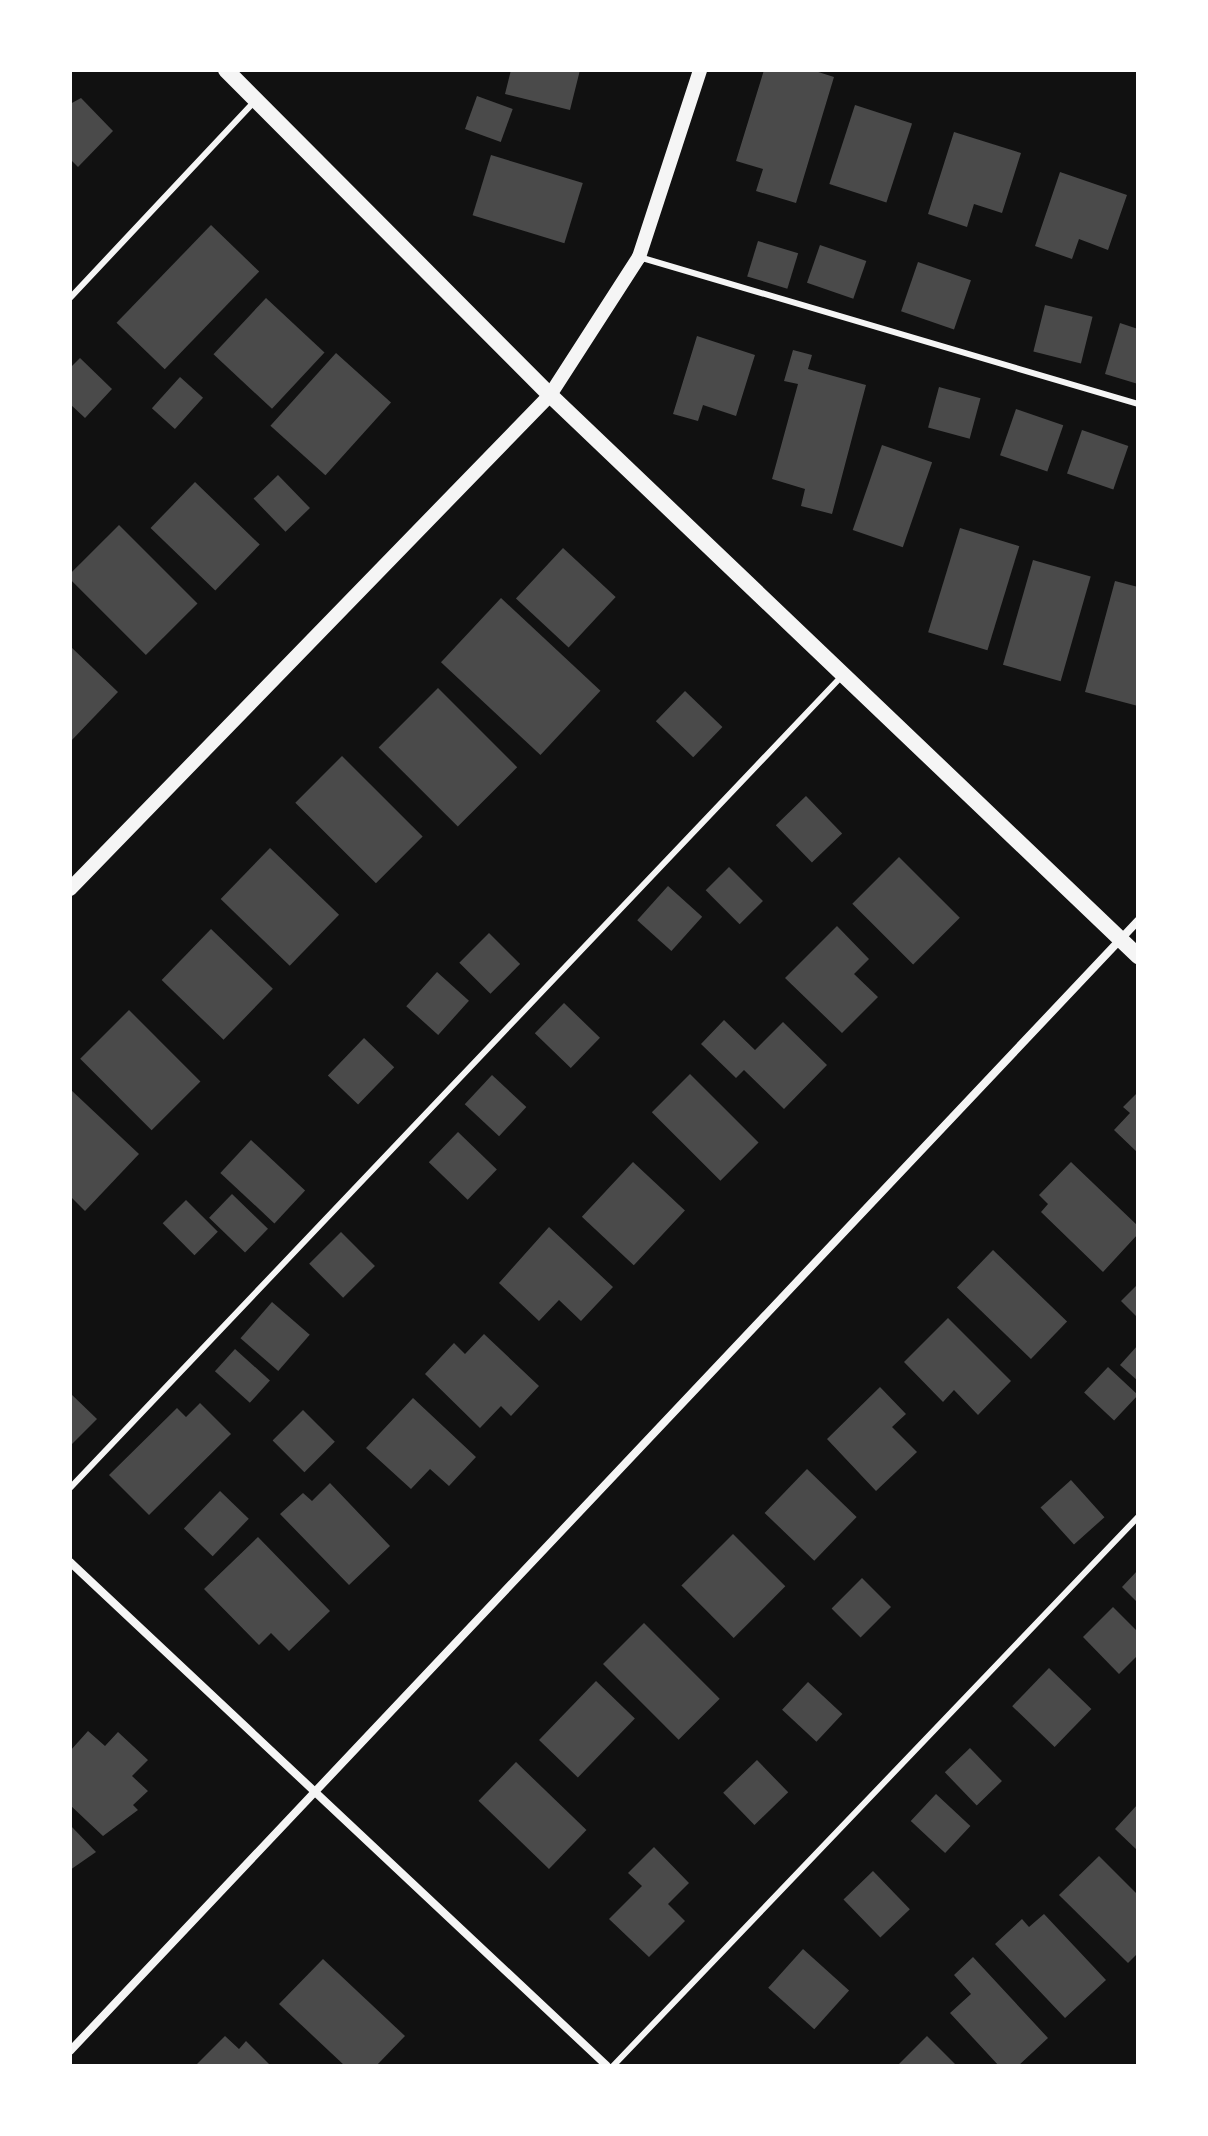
<!DOCTYPE html>
<style>
body{margin:0}
#map{position:relative;width:1208px;height:2136px;overflow:hidden;background:#111;font-family:Merriweather,serif}
div>[style]{position:absolute}
.building>*{inset:0;background:#4a4a4a;transform-origin:0 0}
.service>*{height:6px;margin:-3px;padding:0 3px;transform-origin:3px;border-radius:3px;background:#f5f5f5}
.minor>*{height:8px;margin:-4px;padding:0 4px;transform-origin:4px;border-radius:4px;background:#f5f5f5}
.tertiary>*{height:14px;margin:-7px;padding:0 7px;transform-origin:7px;border-radius:7px;background:#f5f5f5}
.secondary>*{height:16px;margin:-8px;padding:0 8px;transform-origin:8px;border-radius:8px;background:#f5f5f5}
span{translate:-50% -50%;white-space:nowrap;text-align:center;line-height:1.15;-webkit-text-stroke:6px #fff;paint-order:stroke}
.frame{position:absolute;inset:0;border:72px solid #fff;pointer-events:none}
</style>
<div id="map">
<div class="building">
<div style="clip-path:polygon(511px 70px,580px 70px,570px 110px,505px 94px)"></div>
<div style="clip-path:polygon(764px 70px,812px 70px,834px 77px,796px 203px,756px 191px,763px 169px,736px 161px)"></div>
<div style="left:477px;top:96px;width:38px;height:35px;rotate:20deg"></div>
<div style="clip-path:polygon(81px 98px,113px 131px,78px 167px,70px 159px,70px 104px)"></div>
<div style="left:855px;top:105px;width:60px;height:83px;rotate:18deg"></div>
<div style="clip-path:polygon(954px 132px,1021px 153px,1002px 213px,974px 204px,967px 227px,928px 214px)"></div>
<div style="left:491px;top:155px;width:96px;height:63px;rotate:17deg"></div>
<div style="clip-path:polygon(1060px 172px,1127px 195px,1108px 250px,1079px 239px,1072px 259px,1035px 246px)"></div>
<div style="left:211px;top:225px;width:67px;height:136px;rotate:44deg"></div>
<div style="left:758px;top:241px;width:42px;height:37px;rotate:17deg"></div>
<div style="left:820px;top:245px;width:49px;height:40px;rotate:19deg"></div>
<div style="left:918px;top:262px;width:56px;height:52px;rotate:19deg"></div>
<div style="left:266px;top:298px;width:80px;height:77px;rotate:43deg"></div>
<div style="left:1045px;top:305px;width:49px;height:48px;rotate:14deg"></div>
<div style="clip-path:polygon(1120px 323px,1138px 329px,1138px 384px,1105px 374px)"></div>
<div style="clip-path:polygon(697px 336px,755px 355px,736px 416px,703px 405px,698px 421px,673px 414px)"></div>
<div style="clip-path:polygon(793px 350px,812px 355px,808px 369px,866px 385px,832px 514px,801px 506px,805px 489px,772px 479px,798px 384px,784px 381px)"></div>
<div style="left:336px;top:353px;width:74px;height:98px;rotate:42deg"></div>
<div style="clip-path:polygon(80px 358px,112px 389px,85px 418px,70px 404px,70px 368px)"></div>
<div style="left:180px;top:377px;width:31px;height:42px;rotate:42deg"></div>
<div style="left:939px;top:387px;width:43px;height:42px;rotate:15deg"></div>
<div style="left:1016px;top:409px;width:50px;height:49px;rotate:19deg"></div>
<div style="left:1082px;top:430px;width:49px;height:46px;rotate:19deg"></div>
<div style="left:882px;top:445px;width:53px;height:90px;rotate:19deg"></div>
<div style="left:278px;top:475px;width:46px;height:34px;rotate:46deg"></div>
<div style="left:195px;top:482px;width:90px;height:64px;rotate:44deg"></div>
<div style="left:119px;top:525px;width:111px;height:73px;rotate:45deg"></div>
<div style="left:960px;top:528px;width:62px;height:109px;rotate:17deg"></div>
<div style="left:563px;top:548px;width:72px;height:69px;rotate:43deg"></div>
<div style="left:1033px;top:560px;width:60px;height:109px;rotate:16deg"></div>
<div style="clip-path:polygon(1115px 581px,1138px 587px,1138px 706px,1085px 692px)"></div>
<div style="left:501px;top:598px;width:136px;height:88px;rotate:43deg"></div>
<div style="clip-path:polygon(70px 646px,118px 692px,70px 742px)"></div>
<div style="left:438px;top:688px;width:112px;height:84px;rotate:45deg"></div>
<div style="left:685px;top:691px;width:52px;height:42px;rotate:44deg"></div>
<div style="left:342px;top:756px;width:114px;height:66px;rotate:45deg"></div>
<div style="left:806px;top:796px;width:52px;height:42px;rotate:46deg"></div>
<div style="left:270px;top:848px;width:96px;height:71px;rotate:44deg"></div>
<div style="left:899px;top:857px;width:86px;height:66px;rotate:45deg"></div>
<div style="left:729px;top:867px;width:48px;height:33px;rotate:45deg"></div>
<div style="left:668px;top:886px;width:46px;height:46px;rotate:42deg"></div>
<div style="clip-path:polygon(837px 926px,869px 959px,854px 974px,878px 997px,842px 1033px,785px 978px)"></div>
<div style="left:211px;top:929px;width:86px;height:71px;rotate:44deg"></div>
<div style="left:489px;top:933px;width:44px;height:42px;rotate:45deg"></div>
<div style="left:437px;top:972px;width:43px;height:46px;rotate:42deg"></div>
<div style="left:564px;top:1003px;width:50px;height:42px;rotate:44deg"></div>
<div style="left:129px;top:1010px;width:101px;height:69px;rotate:45deg"></div>
<div style="clip-path:polygon(724px 1020px,755px 1050px,783px 1022px,827px 1065px,784px 1109px,744px 1070px,736px 1078px,701px 1044px)"></div>
<div style="left:364px;top:1038px;width:42px;height:52px;rotate:44deg"></div>
<div style="left:690px;top:1074px;width:97px;height:54px;rotate:45deg"></div>
<div style="left:492px;top:1075px;width:47px;height:40px;rotate:43deg"></div>
<div style="clip-path:polygon(70px 1089px,139px 1154px,85px 1211px,70px 1196px)"></div>
<div style="clip-path:polygon(1138px 1092px,1138px 1153px,1114px 1130px,1130px 1113px,1123px 1107px)"></div>
<div style="left:458px;top:1132px;width:54px;height:42px;rotate:44deg"></div>
<div style="left:251px;top:1140px;width:74px;height:45px;rotate:43deg"></div>
<div style="left:633px;top:1162px;width:71px;height:75px;rotate:43deg"></div>
<div style="clip-path:polygon(1071px 1162px,1138px 1226px,1138px 1234px,1103px 1272px,1041px 1212px,1048px 1204px,1039px 1195px)"></div>
<div style="left:232px;top:1194px;width:50px;height:33px;rotate:44deg"></div>
<div style="left:186px;top:1200px;width:45px;height:33px;rotate:45deg"></div>
<div style="clip-path:polygon(549px 1227px,613px 1287px,581px 1321px,559px 1300px,539px 1321px,499px 1283px)"></div>
<div style="left:341px;top:1232px;width:48px;height:45px;rotate:45deg"></div>
<div style="left:993px;top:1250px;width:103px;height:52px;rotate:44deg"></div>
<div style="clip-path:polygon(1138px 1284px,1138px 1318px,1121px 1301px)"></div>
<div style="left:272px;top:1302px;width:50px;height:48px;rotate:41deg"></div>
<div style="clip-path:polygon(948px 1318px,1011px 1381px,978px 1415px,954px 1390px,943px 1402px,904px 1362px)"></div>
<div style="clip-path:polygon(484px 1334px,539px 1386px,511px 1416px,501px 1406px,480px 1428px,425px 1374px,454px 1343px,465px 1354px)"></div>
<div style="clip-path:polygon(1138px 1345px,1138px 1381px,1120px 1365px)"></div>
<div style="left:235px;top:1349px;width:47px;height:30px;rotate:42deg"></div>
<div style="left:1108px;top:1367px;width:41px;height:35px;rotate:43deg"></div>
<div style="clip-path:polygon(880px 1387px,906px 1414px,892px 1427px,917px 1452px,876px 1491px,827px 1439px)"></div>
<div style="clip-path:polygon(70px 1393px,97px 1419px,70px 1446px)"></div>
<div style="clip-path:polygon(413px 1398px,476px 1457px,449px 1486px,430px 1469px,411px 1489px,366px 1448px)"></div>
<div style="clip-path:polygon(200px 1403px,231px 1434px,149px 1515px,109px 1475px,177px 1408px,186px 1417px)"></div>
<div style="left:303px;top:1410px;width:45px;height:43px;rotate:45deg"></div>
<div style="left:807px;top:1469px;width:69px;height:61px;rotate:44deg"></div>
<div style="left:1071px;top:1480px;width:50px;height:41px;rotate:48deg"></div>
<div style="clip-path:polygon(330px 1483px,390px 1546px,349px 1585px,280px 1514px,303px 1493px,312px 1501px)"></div>
<div style="left:220px;top:1491px;width:40px;height:52px;rotate:44deg"></div>
<div style="left:733px;top:1534px;width:74px;height:73px;rotate:45deg"></div>
<div style="clip-path:polygon(258px 1537px,330px 1611px,289px 1651px,271px 1633px,259px 1645px,204px 1589px)"></div>
<div style="clip-path:polygon(1138px 1570px,1138px 1603px,1122px 1587px)"></div>
<div style="left:862px;top:1578px;width:41px;height:43px;rotate:45deg"></div>
<div style="clip-path:polygon(1113px 1607px,1138px 1632px,1138px 1655px,1119px 1674px,1083px 1637px)"></div>
<div style="left:644px;top:1623px;width:107px;height:58px;rotate:45deg"></div>
<div style="left:1049px;top:1668px;width:59px;height:53px;rotate:44deg"></div>
<div style="left:596px;top:1681px;width:54px;height:82px;rotate:44deg"></div>
<div style="left:808px;top:1682px;width:47px;height:38px;rotate:43deg"></div>
<div style="clip-path:polygon(88px 1731px,105px 1746px,118px 1732px,148px 1760px,132px 1776px,148px 1791px,133px 1805px,138px 1810px,103px 1836px,70px 1805px,70px 1751px)"></div>
<div style="left:970px;top:1748px;width:46px;height:35px;rotate:46deg"></div>
<div style="left:757px;top:1760px;width:45px;height:47px;rotate:46deg"></div>
<div style="left:516px;top:1762px;width:98px;height:54px;rotate:44deg"></div>
<div style="left:936px;top:1794px;width:47px;height:37px;rotate:43deg"></div>
<div style="clip-path:polygon(1138px 1804px,1138px 1851px,1115px 1829px)"></div>
<div style="clip-path:polygon(70px 1825px,96px 1852px,70px 1870px)"></div>
<div style="clip-path:polygon(654px 1847px,689px 1883px,668px 1904px,685px 1921px,649px 1957px,609px 1919px,642px 1886px,628px 1873px)"></div>
<div style="clip-path:polygon(1099px 1856px,1138px 1895px,1138px 1953px,1128px 1963px,1059px 1895px)"></div>
<div style="left:873px;top:1871px;width:53px;height:41px;rotate:46deg"></div>
<div style="clip-path:polygon(1044px 1914px,1106px 1980px,1065px 2018px,995px 1944px,1022px 1919px,1029px 1927px)"></div>
<div style="left:803px;top:1949px;width:62px;height:52px;rotate:42deg"></div>
<div style="clip-path:polygon(973px 1957px,1048px 2038px,1018px 2066px,999px 2066px,950px 2013px,971px 1994px,954px 1975px)"></div>
<div style="clip-path:polygon(323px 1959px,405px 2036px,376px 2066px,345px 2066px,279px 2004px)"></div>
<div style="clip-path:polygon(225px 2036px,239px 2049px,246px 2041px,271px 2066px,195px 2066px)"></div>
<div style="clip-path:polygon(927px 2036px,957px 2066px,897px 2066px)"></div>
</div>
<div class="service">
<div style="left:639px;top:257px;width:520px;rotate:16.41deg"></div>
<div style="left:70px;top:298px;width:269px;rotate:-46.8deg"></div>
<div style="left:70px;top:1488px;width:1120px;rotate:-46.45deg"></div>
<div style="left:613px;top:2066px;width:760px;rotate:-46.28deg"></div>
</div>
<div class="minor">
<div style="left:70px;top:1562px;width:736px;rotate:43.18deg"></div>
<div style="left:70px;top:2051px;width:1555px;rotate:-46.62deg"></div>
</div>
<div class="tertiary">
<div style="left:70px;top:889px;width:689px;rotate:-45.82deg"></div>
<div style="left:550px;top:395px;width:164px;rotate:-57.2deg"></div>
<div style="left:639px;top:257px;width:197px;rotate:-71.9deg"></div>
</div>
<div class="secondary">
<div style="left:226px;top:70px;width:459px;rotate:45.1deg"></div>
<div style="left:550px;top:395px;width:813px;rotate:43.65deg"></div>
</div>
<div class="frame"></div>
</div>
